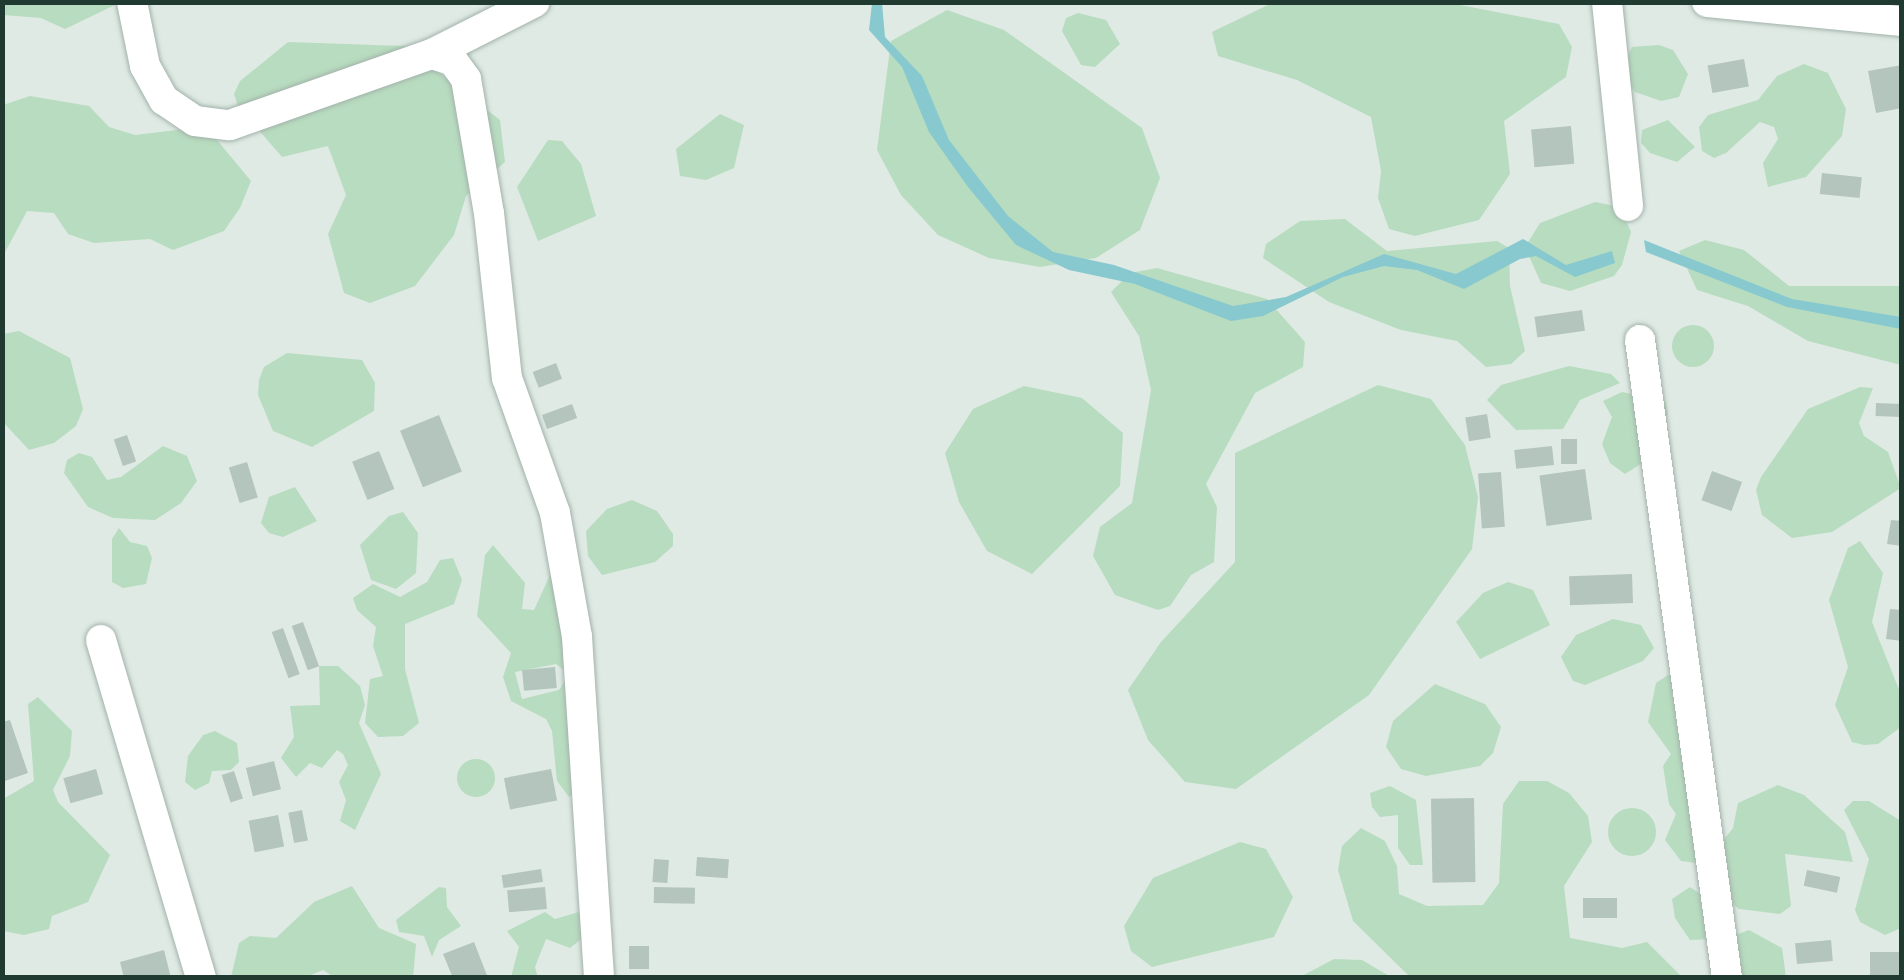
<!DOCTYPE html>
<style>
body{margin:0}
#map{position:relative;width:1904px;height:980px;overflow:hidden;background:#dfeae4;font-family:"Archivo Narrow",sans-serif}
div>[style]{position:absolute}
.green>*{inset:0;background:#b8dcbf}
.round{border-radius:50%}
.water>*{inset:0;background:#87c9cf}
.building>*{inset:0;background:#b4c5bd;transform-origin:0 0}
.roads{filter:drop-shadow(0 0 2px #a2b2ab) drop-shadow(0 0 2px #a2b2ab)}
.street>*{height:30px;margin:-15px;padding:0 15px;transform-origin:15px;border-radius:15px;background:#fff}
span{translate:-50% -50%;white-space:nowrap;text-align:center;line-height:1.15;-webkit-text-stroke:9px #eff7f3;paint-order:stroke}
.frame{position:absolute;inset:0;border:5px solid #203a31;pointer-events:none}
</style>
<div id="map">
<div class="green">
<div style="clip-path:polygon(2px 3px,119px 3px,65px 29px,41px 18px,3px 15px)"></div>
<div style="clip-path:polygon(1450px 3px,1559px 24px,1572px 47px,1566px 77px,1504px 121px,1510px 174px,1479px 220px,1415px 236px,1389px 229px,1378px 198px,1381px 171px,1371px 117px,1297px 80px,1218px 56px,1212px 32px,1272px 3px)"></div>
<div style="clip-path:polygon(947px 10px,1004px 30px,1142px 128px,1160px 178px,1140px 230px,1096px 258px,1040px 267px,989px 258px,938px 235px,901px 195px,877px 150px,891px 41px)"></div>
<div style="clip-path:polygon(1078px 13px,1106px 20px,1120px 44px,1095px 67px,1081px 65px,1062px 31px,1066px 18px)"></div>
<div style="clip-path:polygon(288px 42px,404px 46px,500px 120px,505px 162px,466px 196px,454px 235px,415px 286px,370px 303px,344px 293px,328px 234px,346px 195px,328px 146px,282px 157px,238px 106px,234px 94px,240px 81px)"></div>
<div style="clip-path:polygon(1659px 45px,1673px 50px,1688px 74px,1679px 97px,1661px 101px,1635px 92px,1620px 71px,1632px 47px)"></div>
<div style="clip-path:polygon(1804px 64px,1828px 73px,1846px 109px,1842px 136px,1806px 177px,1768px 187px,1763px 163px,1778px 139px,1774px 127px,1760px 122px,1726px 153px,1714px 158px,1702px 151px,1699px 127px,1708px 115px,1758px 100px,1777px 76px)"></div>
<div style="clip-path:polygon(30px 96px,89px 106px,109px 127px,135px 135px,193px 128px,217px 140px,251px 181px,240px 208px,224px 231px,173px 250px,150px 239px,94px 243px,68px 234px,54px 213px,27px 211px,3px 256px,3px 105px)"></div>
<div style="clip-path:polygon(720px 114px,744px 125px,734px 168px,706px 180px,680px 176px,676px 149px)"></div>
<div style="clip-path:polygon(1668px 120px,1695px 147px,1677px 162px,1650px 153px,1641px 143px,1642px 130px)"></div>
<div style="clip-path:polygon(548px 140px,562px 141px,581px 164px,596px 216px,538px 241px,517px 187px)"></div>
<div style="clip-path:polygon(1595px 202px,1620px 207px,1631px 232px,1622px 265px,1614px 276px,1570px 291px,1541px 283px,1525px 247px,1540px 223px)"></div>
<div style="clip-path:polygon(1345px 219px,1387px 251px,1497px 241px,1509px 248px,1510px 286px,1525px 351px,1511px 364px,1486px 367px,1457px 341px,1401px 330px,1329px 302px,1263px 258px,1266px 244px,1300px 221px)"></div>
<div style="clip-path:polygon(1705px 240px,1744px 250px,1789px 286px,1901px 286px,1901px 365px,1808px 341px,1748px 306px,1697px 290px,1679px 251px)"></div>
<div style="clip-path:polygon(1157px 268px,1267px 299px,1305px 342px,1303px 367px,1255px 393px,1206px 484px,1217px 507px,1214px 562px,1191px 575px,1170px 606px,1158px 610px,1115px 595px,1093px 556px,1100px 527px,1132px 503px,1151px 390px,1139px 336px,1111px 292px,1130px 273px)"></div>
<div class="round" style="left:1672px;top:325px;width:42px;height:42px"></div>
<div style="clip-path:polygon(19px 331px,70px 358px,83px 409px,76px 426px,54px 443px,29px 450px,3px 422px,3px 334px)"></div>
<div style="clip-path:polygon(287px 353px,362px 360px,375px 383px,374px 411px,312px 447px,273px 431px,258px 395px,259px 380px,264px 367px)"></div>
<div style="clip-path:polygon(1569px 366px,1611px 374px,1620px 383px,1580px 400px,1563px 429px,1516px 430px,1487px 400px,1501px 385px)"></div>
<div style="clip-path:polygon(1378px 385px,1431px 399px,1465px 445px,1478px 497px,1472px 549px,1369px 695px,1236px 789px,1185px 782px,1148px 740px,1128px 690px,1161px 642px,1235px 562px,1235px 453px)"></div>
<div style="clip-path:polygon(1024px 386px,1082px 398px,1123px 433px,1120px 486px,1032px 574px,987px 551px,959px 502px,945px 453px,973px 409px)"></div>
<div style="clip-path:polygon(1860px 387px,1873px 388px,1859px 423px,1864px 436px,1888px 452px,1901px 488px,1832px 532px,1792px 538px,1762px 515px,1756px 490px,1761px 477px,1808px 409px)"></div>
<div style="clip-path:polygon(1622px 392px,1665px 401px,1668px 413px,1650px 458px,1625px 474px,1610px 463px,1602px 444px,1612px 417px,1603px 401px)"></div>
<div style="clip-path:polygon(163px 446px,187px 456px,197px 481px,181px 503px,155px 520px,113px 518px,88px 507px,64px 473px,67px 460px,79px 453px,92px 457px,107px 480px,121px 477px)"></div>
<div style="clip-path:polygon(295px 487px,317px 521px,283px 537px,269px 533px,261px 523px,269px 497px)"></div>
<div style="clip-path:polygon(632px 500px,657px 511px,673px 534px,673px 546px,655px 562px,602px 575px,588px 556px,586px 531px,607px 509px)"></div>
<div style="clip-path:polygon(403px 512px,418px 533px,416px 573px,396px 589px,371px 580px,360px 545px,389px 516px)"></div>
<div style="clip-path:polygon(119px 528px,130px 542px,147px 546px,152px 558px,146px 584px,123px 588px,112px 582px,112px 539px)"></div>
<div style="clip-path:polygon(1860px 541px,1883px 573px,1872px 622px,1902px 697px,1901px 727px,1878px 744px,1864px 745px,1852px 742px,1835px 705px,1848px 667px,1829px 600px,1848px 548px)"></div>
<div style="clip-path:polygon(evenodd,493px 545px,525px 583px,522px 609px,534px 610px,556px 562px,564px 573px,571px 611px,566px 642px,574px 651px,570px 738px,590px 755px,592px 768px,589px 781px,569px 797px,557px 781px,552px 731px,546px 719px,511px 701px,503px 677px,511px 653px,477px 616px,485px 555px,493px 545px,556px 664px,569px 674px,559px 690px,522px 699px,515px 672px,556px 664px)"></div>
<div style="clip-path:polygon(453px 558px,462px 580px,454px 604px,405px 624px,405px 669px,419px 723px,403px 736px,378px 737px,365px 723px,370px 679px,383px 676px,373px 646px,376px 627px,357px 610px,353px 598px,373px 584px,400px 597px,427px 582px,440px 560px)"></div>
<div style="clip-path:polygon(1508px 582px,1533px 590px,1550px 625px,1480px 659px,1456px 622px,1483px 593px)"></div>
<div style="clip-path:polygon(1613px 619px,1641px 625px,1654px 648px,1643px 661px,1585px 685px,1573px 681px,1561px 657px,1576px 635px)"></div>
<div style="clip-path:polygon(319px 666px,338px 666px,360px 686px,365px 705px,359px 723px,381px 774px,355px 830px,340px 821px,346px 800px,339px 782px,348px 765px,343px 754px,337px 750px,322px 768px,310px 763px,296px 777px,281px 758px,294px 737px,290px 706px,320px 705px)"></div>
<div style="clip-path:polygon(1668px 675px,1682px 678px,1696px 863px,1681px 861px,1665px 840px,1676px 814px,1669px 804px,1663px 766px,1671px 754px,1648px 722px,1656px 683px)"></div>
<div style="clip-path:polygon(1435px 684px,1485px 704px,1501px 727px,1493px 753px,1480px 766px,1426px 776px,1401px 769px,1386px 747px,1393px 721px)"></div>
<div style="clip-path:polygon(38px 697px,72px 731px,70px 756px,53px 790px,58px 802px,110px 855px,88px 902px,52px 916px,49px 929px,24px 935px,3px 931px,3px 799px,34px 781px,28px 704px)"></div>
<div style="clip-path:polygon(215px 731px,237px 743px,239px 762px,231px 770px,212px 771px,209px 783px,195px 790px,185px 782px,188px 756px,203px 735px)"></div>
<div class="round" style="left:457px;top:759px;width:38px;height:38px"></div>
<div style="clip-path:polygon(1519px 781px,1547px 781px,1569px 793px,1588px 816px,1592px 842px,1564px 886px,1570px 938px,1622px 948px,1647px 942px,1682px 977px,1410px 977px,1353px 921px,1338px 870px,1342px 846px,1361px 828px,1385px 841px,1397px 866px,1399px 894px,1427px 906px,1483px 905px,1499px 883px,1503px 804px)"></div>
<div style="clip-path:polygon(1778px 785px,1804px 795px,1845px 832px,1853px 862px,1785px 854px,1791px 906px,1780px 914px,1739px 909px,1729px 901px,1716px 850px,1733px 828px,1738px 803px)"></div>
<div style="clip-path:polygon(1390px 786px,1416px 800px,1423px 865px,1410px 865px,1398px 848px,1398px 815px,1380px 817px,1372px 807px,1370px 793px)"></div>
<div style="clip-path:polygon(1853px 801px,1869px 801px,1901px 821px,1901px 928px,1885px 935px,1860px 922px,1855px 910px,1869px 859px,1844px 810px)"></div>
<div class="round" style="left:1608px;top:808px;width:48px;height:48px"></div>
<div style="clip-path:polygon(1240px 842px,1266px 849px,1293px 897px,1274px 937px,1152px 967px,1131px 951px,1124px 926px,1153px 878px)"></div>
<div style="clip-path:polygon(352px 886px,379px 928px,416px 944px,413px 977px,334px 977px,323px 970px,306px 977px,231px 977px,239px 943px,250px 936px,276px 938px,314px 902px)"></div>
<div style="clip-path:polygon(439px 887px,446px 888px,447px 907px,461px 926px,439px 940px,432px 957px,424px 936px,399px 932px,396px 920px)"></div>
<div style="clip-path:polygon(1690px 887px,1702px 895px,1713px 939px,1690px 940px,1675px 918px,1672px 899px)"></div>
<div style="clip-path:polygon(545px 912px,555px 919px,579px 912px,584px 937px,570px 948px,546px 939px,535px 967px,538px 978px,511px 977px,519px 947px,507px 931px)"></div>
<div style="clip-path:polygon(1749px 930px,1782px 948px,1786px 977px,1732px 977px,1730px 937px)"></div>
<div style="clip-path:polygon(1334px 959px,1362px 960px,1391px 977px,1300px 977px)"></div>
</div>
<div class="water">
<div style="clip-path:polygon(872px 3px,882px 3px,885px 37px,922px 76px,949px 140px,1008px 216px,1053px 252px,1114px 265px,1233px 306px,1286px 297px,1384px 254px,1456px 274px,1523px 239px,1566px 265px,1612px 251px,1615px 263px,1575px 277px,1536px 256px,1520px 259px,1464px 289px,1417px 270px,1384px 266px,1343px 277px,1263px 316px,1231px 321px,1135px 284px,1069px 270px,1016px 245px,968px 187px,929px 132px,902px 67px,869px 30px)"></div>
<div style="clip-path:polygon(1644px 240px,1792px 299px,1901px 317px,1901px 329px,1787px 307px,1646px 252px)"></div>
</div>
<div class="building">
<div style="left:1744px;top:59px;width:28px;height:37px;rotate:80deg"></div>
<div style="clip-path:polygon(1902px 65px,1902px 108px,1876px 113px,1868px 71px)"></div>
<div style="left:1571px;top:126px;width:38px;height:40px;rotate:85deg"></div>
<div style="left:1822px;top:173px;width:40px;height:21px;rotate:6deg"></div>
<div style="left:1582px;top:310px;width:21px;height:48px;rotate:82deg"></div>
<div style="left:556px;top:363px;width:17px;height:25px;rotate:69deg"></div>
<div style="left:1876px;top:403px;width:26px;height:13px;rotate:2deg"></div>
<div style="left:572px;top:404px;width:15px;height:32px;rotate:70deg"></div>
<div style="left:1487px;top:414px;width:24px;height:22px;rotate:81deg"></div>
<div style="left:439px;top:415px;width:61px;height:42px;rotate:68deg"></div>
<div style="left:127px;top:435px;width:28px;height:14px;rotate:71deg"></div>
<div style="left:1561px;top:439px;width:16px;height:25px"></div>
<div style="left:1552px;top:446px;width:19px;height:38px;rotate:84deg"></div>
<div style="left:379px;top:451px;width:41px;height:29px;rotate:68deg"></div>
<div style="left:247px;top:462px;width:37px;height:19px;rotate:73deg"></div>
<div style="left:1585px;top:469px;width:51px;height:46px;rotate:82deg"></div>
<div style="left:1712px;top:471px;width:32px;height:31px;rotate:20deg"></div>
<div style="left:1501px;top:472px;width:55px;height:23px;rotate:86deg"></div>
<div style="clip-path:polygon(1891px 520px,1902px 521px,1902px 546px,1887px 544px)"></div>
<div style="left:1632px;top:574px;width:29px;height:63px;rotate:88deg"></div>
<div style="clip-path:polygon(1890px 609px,1902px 610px,1902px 641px,1886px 639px)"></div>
<div style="left:303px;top:622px;width:47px;height:12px;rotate:70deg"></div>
<div style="left:283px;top:628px;width:49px;height:12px;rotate:70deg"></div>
<div style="left:555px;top:667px;width:21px;height:33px;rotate:85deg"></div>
<div style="clip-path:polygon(10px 720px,28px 773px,2px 782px,2px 722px)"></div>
<div style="left:274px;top:761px;width:29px;height:29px;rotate:76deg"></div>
<div style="left:96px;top:769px;width:26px;height:34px;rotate:74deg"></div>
<div style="left:551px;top:769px;width:32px;height:48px;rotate:79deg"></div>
<div style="left:234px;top:771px;width:29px;height:13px;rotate:72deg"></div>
<div style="left:1474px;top:798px;width:84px;height:43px;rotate:89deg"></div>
<div style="left:302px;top:810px;width:31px;height:14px;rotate:79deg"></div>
<div style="left:278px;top:815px;width:32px;height:30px;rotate:79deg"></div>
<div style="left:697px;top:857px;width:32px;height:19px;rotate:4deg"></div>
<div style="left:654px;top:859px;width:15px;height:23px;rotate:4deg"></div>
<div style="left:541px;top:869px;width:13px;height:40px;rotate:81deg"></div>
<div style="left:1807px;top:870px;width:34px;height:16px;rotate:12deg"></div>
<div style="left:545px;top:887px;width:22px;height:38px;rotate:85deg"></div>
<div style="left:654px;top:887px;width:41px;height:16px;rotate:1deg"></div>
<div style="left:1583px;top:898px;width:34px;height:20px"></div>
<div style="left:1831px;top:940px;width:21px;height:36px;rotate:85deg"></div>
<div style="clip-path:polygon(474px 942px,488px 978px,453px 978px,443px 954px)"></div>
<div style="left:629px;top:946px;width:20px;height:23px"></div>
<div style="clip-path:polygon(164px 950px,171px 978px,124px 978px,120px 962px)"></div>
<div style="left:1902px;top:952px;width:26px;height:32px;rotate:90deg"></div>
</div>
<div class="roads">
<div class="street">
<div style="left:132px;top:2px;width:65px;rotate:78.5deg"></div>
<div style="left:145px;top:66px;width:39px;rotate:61deg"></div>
<div style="left:164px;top:100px;width:37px;rotate:34deg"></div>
<div style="left:195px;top:121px;width:35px;rotate:7deg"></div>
<div style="left:230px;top:125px;width:214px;rotate:-19.4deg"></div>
<div style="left:432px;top:54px;width:22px;rotate:18deg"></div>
<div style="left:453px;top:61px;width:22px;rotate:54deg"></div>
<div style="left:466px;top:79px;width:136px;rotate:80.3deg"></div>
<div style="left:489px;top:213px;width:166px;rotate:83.8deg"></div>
<div style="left:507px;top:378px;width:143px;rotate:70.4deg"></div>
<div style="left:555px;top:513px;width:126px;rotate:79.9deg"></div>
<div style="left:577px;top:637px;width:342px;rotate:86.3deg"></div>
<div style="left:1607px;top:2px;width:205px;rotate:84.1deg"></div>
<div style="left:1707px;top:2px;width:196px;rotate:5.6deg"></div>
<div style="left:432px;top:54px;width:115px;rotate:-26.8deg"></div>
<div style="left:1640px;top:340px;width:644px;rotate:82.23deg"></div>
<div style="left:101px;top:640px;width:352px;rotate:73.5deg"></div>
</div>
</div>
<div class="frame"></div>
</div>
